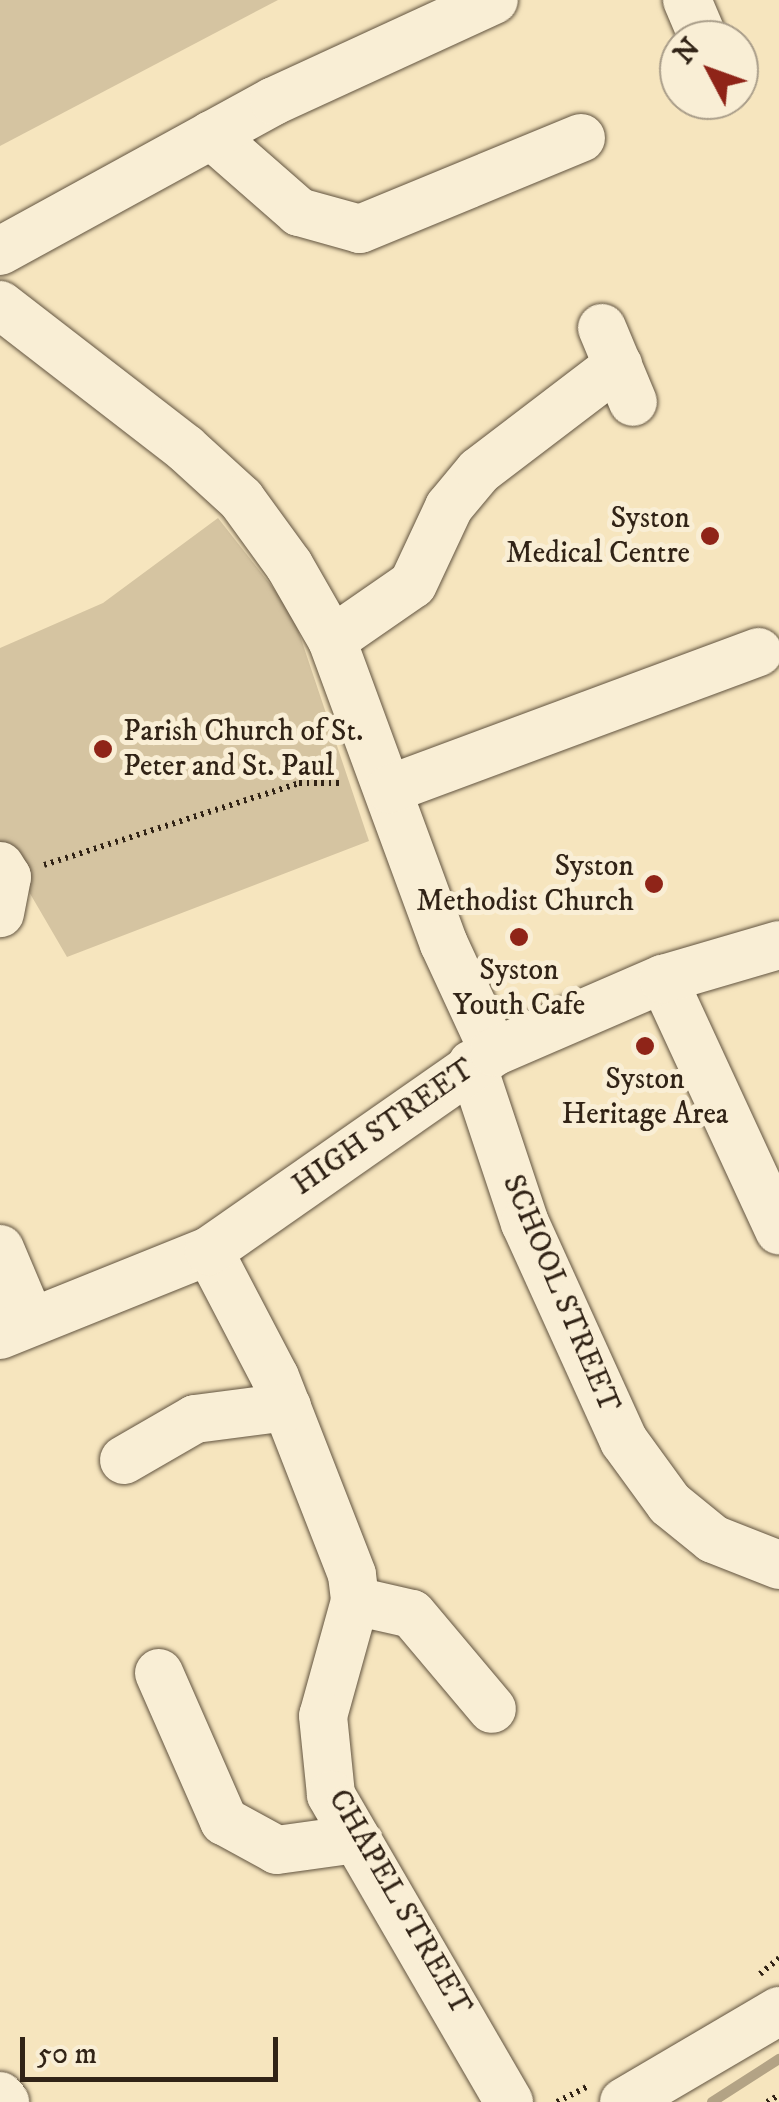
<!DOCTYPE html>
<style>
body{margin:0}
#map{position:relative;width:779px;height:2102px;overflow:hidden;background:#f6e5be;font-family:"IM FELL DW Pica",serif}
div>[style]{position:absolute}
.green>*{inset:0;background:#d5c4a1}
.stream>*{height:10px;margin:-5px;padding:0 5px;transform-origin:5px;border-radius:5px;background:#b3a385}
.path>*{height:6px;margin-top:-3px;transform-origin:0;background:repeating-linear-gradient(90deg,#312316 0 2.5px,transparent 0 7.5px)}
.roads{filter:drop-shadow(0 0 2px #625440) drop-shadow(0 0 2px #625440)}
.minor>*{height:48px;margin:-24px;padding:0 24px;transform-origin:24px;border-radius:24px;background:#f9eed5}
.dots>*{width:28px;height:28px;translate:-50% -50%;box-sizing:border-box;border:5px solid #f9eed5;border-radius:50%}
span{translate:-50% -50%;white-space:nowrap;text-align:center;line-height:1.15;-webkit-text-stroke:10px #f9eed5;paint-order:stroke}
.poi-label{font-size:30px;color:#312316}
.right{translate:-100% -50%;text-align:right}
.left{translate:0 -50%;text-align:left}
.street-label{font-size:30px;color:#312316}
.north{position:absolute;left:659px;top:20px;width:100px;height:100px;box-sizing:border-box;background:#f9eed5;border:2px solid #a99d89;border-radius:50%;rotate:311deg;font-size:28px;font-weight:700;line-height:40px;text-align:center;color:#312316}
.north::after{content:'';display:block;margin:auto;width:35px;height:45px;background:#8f2418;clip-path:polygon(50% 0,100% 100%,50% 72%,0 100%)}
.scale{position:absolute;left:20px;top:2037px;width:258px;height:45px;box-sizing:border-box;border:5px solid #312316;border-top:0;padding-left:12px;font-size:30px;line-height:35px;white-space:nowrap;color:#312316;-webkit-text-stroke:8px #f9eed5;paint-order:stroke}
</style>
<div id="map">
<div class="green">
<div style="clip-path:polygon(0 0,278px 0,0 146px)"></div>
<div style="clip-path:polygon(218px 518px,292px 612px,369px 841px,67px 957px,0 842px,0 648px,103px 603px)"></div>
</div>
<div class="stream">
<div style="left:712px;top:2102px;width:80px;rotate:-32.7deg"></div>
</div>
<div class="path">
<div style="left:44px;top:865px;width:268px;rotate:-17.8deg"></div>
<div style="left:299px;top:783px;width:45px"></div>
<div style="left:760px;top:1974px;width:25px;rotate:-40deg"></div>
<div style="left:557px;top:2102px;width:34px;rotate:-27deg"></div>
<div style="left:767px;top:2102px;width:14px;rotate:-30deg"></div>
</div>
<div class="roads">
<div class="minor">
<div style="left:687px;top:0;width:43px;rotate:67deg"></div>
<div style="left:211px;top:135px;width:117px;rotate:41.2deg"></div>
<div style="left:299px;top:212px;width:63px;rotate:15.6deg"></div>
<div style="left:360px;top:229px;width:239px;rotate:-22.4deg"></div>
<div style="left:0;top:251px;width:312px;rotate:-28.7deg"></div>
<div style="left:274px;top:101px;width:242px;rotate:-24.7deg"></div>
<div style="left:0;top:305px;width:234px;rotate:37.7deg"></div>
<div style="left:185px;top:448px;width:76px;rotate:42.3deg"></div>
<div style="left:241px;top:499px;width:82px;rotate:54deg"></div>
<div style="left:289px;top:565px;width:86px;rotate:60.2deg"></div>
<div style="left:332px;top:640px;width:324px;rotate:69.8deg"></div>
<div style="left:444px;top:944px;width:119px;rotate:65.2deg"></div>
<div style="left:602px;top:328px;width:80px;rotate:67.3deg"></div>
<div style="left:332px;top:640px;width:98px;rotate:-34.7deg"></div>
<div style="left:413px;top:584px;width:85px;rotate:-64.9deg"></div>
<div style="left:449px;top:507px;width:47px;rotate:-50.2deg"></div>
<div style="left:479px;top:471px;width:175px;rotate:-37.3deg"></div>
<div style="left:390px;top:789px;width:393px;rotate:-20.4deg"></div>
<div style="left:0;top:866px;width:13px;rotate:58deg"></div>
<div style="left:7px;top:877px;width:37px;rotate:101deg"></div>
<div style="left:663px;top:979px;width:277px;rotate:65.2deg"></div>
<div style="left:472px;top:1064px;width:168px;rotate:71.6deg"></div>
<div style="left:525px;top:1223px;width:239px;rotate:65.6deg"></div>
<div style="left:624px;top:1441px;width:78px;rotate:53.9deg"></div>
<div style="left:670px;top:1504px;width:55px;rotate:39.1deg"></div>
<div style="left:713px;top:1539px;width:71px;rotate:21.5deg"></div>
<div style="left:0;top:1249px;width:77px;rotate:67.1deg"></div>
<div style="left:209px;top:1251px;width:142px;rotate:62.4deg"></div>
<div style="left:275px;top:1377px;width:212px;rotate:68.7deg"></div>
<div style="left:352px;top:1575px;width:26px;rotate:83deg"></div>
<div style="left:355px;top:1601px;width:119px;rotate:105.5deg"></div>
<div style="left:323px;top:1716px;width:79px;rotate:84.2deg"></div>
<div style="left:331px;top:1795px;width:355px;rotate:59.9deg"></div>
<div style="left:0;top:1335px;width:225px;rotate:-21.9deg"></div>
<div style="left:209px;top:1251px;width:348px;rotate:-34.9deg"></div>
<div style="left:494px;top:1052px;width:184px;rotate:-23.4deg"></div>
<div style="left:663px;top:979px;width:121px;rotate:-16.3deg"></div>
<div style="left:124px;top:1460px;width:82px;rotate:-30deg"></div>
<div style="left:195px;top:1419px;width:93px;rotate:-7.4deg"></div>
<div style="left:355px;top:1601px;width:58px;rotate:12.8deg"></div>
<div style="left:412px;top:1614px;width:124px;rotate:49.9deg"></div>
<div style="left:159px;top:1673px;width:162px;rotate:66.3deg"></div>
<div style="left:224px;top:1821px;width:60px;rotate:28.7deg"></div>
<div style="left:277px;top:1850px;width:80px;rotate:-7.9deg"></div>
<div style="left:0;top:2096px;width:8px;rotate:50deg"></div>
<div style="left:624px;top:2102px;width:180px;rotate:-30.4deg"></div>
</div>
</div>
<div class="dots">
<div style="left:710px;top:536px;background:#8f2418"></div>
<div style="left:103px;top:749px;background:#8f2418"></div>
<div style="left:654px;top:884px;background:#8f2418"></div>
<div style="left:519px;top:937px;background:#8f2418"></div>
<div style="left:645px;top:1046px;background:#8f2418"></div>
</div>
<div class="poi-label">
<span class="right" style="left:690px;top:536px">Syston<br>Medical Centre</span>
<span class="left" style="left:123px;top:749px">Parish Church of St.<br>Peter and St. Paul</span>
<span class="right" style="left:634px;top:884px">Syston<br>Methodist Church</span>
<span style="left:519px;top:988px">Syston<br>Youth Cafe</span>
<span style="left:645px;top:1097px">Syston<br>Heritage Area</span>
</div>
<div class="street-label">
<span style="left:384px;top:1128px;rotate:-35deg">HIGH STREET</span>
<span style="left:560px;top:1294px;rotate:67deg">SCHOOL STREET</span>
<span style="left:399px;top:1903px;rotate:60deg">CHAPEL STREET</span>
</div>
<div class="north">N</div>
<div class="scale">50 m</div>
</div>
